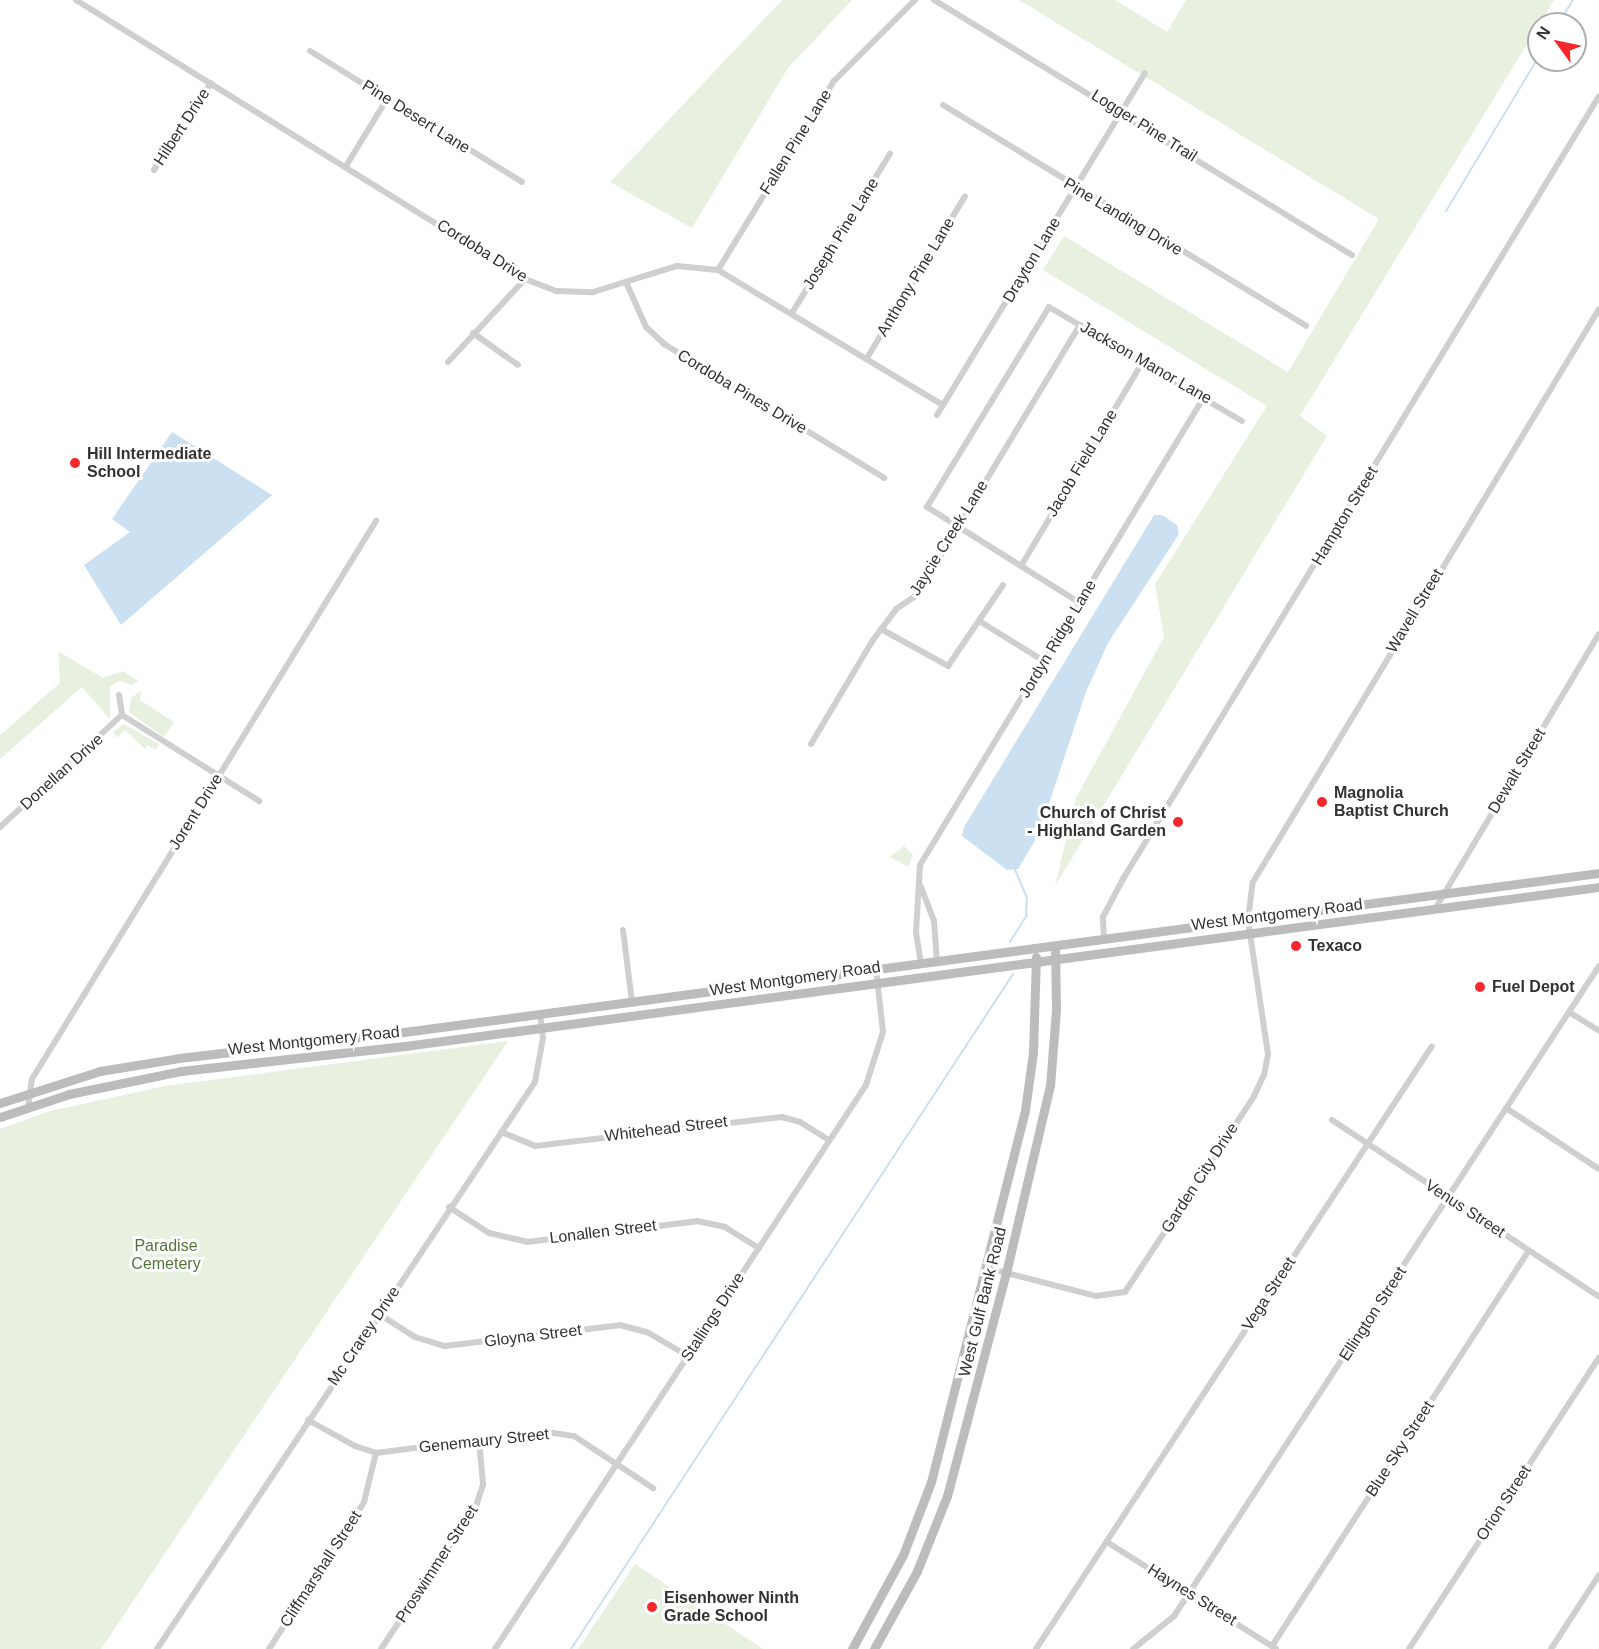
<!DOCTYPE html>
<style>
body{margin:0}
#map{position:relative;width:1599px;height:1649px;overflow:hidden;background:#fff;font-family:Helvetica,sans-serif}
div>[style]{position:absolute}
.green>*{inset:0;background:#e8f0e0}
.water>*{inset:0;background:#cbe0f1}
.stream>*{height:2px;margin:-1px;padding:0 1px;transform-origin:1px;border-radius:1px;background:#cbe0f1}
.street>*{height:6px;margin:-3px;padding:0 3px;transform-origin:3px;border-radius:3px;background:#cfcfcf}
.secondary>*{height:9px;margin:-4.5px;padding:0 4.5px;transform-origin:4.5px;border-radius:4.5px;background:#bcbcbc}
.dots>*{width:16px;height:16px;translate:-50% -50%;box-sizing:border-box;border:3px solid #fff;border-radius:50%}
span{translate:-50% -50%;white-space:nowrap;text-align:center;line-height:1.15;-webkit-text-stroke:6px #fff;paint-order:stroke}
.street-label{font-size:16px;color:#323232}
.poi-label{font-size:16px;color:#323232;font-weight:700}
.left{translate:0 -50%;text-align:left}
.right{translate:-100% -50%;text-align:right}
.park-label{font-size:16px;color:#52743a}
.north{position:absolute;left:1527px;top:12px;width:60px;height:60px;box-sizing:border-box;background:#fff;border:2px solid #adadad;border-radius:50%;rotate:303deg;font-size:16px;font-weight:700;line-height:24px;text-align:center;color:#323232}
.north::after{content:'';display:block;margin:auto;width:21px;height:27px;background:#f7272c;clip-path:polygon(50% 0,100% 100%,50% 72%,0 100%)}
</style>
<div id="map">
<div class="green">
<div style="clip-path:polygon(782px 0,852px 0,788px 68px,692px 228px,610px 182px)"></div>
<div style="clip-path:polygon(1019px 0,1115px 0,1167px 32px,1186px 0,1554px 0,1300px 416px,1327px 436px,1055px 886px,1076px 798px,1164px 637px,1155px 584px,1267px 406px,1043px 270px,1064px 236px,1288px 372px,1379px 219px)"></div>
<div style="clip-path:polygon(58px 651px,103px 678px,123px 671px,138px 681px,132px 685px,118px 681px,110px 687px,110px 719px,82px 687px,0 759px,0 735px,60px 683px)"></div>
<div style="clip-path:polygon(141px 691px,140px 700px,174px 722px,164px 737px,129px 712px,131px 698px)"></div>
<div style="clip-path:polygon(124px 724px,159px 744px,156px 750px,147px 745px,145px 749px,125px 730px,117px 738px,113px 732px)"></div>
<div style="clip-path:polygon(904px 846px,913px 855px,908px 867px,890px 857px)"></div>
<div style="clip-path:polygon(508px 1041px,101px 1649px,0 1649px,0 1129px,50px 1111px,165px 1086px)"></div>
<div style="clip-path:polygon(635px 1564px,763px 1649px,578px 1649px)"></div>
</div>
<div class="water">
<div style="clip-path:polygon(172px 432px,272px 495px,121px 625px,84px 565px,130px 532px,112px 519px)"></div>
<div style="clip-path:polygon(1154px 515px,1162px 515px,1177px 525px,1179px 534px,1108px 643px,1086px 692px,1039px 834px,1018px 869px,1007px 870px,962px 836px,964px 827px)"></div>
</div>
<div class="stream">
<div style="left:1558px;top:24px;width:28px;rotate:-58deg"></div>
<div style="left:1446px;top:211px;width:181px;rotate:-59deg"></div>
<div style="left:1010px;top:942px;width:31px;rotate:-58deg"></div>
<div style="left:1026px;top:916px;width:18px;rotate:-87deg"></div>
<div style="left:1027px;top:898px;width:34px;rotate:-113deg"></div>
<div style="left:571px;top:1649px;width:807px;rotate:-56.78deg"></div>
</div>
<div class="street">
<div style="left:76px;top:0;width:529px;rotate:31.86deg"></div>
<div style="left:525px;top:279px;width:34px;rotate:21deg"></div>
<div style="left:557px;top:291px;width:36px;rotate:2deg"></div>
<div style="left:593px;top:292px;width:88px;rotate:-17.2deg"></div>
<div style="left:677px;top:266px;width:41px;rotate:5.6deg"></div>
<div style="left:718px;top:270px;width:262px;rotate:31deg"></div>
<div style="left:934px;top:0;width:490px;rotate:31.4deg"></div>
<div style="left:310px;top:51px;width:249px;rotate:31.7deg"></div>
<div style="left:943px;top:105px;width:425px;rotate:31.3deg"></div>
<div style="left:346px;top:166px;width:79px;rotate:-58.5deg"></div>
<div style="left:154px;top:170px;width:104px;rotate:-56.8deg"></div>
<div style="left:718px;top:270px;width:222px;rotate:-58.5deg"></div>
<div style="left:834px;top:81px;width:115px;rotate:-45deg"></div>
<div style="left:626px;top:282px;width:49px;rotate:66deg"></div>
<div style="left:646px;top:327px;width:25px;rotate:43deg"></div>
<div style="left:664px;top:344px;width:258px;rotate:31.3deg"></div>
<div style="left:792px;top:313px;width:187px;rotate:-58.4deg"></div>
<div style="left:473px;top:333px;width:55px;rotate:35.4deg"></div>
<div style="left:867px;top:358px;width:189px;rotate:-58.8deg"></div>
<div style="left:448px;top:362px;width:113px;rotate:-47.1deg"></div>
<div style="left:937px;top:415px;width:400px;rotate:-58.7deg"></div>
<div style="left:1021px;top:566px;width:239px;rotate:-59.2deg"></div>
<div style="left:1080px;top:603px;width:181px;rotate:-147.9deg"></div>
<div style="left:927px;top:507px;width:234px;rotate:-58.6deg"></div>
<div style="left:1049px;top:307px;width:224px;rotate:30.6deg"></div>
<div style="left:981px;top:622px;width:74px;rotate:31.8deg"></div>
<div style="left:881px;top:629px;width:77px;rotate:28.9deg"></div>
<div style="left:948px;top:666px;width:98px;rotate:-55.8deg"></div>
<div style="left:119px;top:695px;width:20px;rotate:81deg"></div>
<div style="left:122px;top:715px;width:162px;rotate:32.1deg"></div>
<div style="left:811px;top:744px;width:121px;rotate:-59.2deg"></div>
<div style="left:873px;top:640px;width:39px;rotate:-53deg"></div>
<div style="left:896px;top:609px;width:23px;rotate:-34deg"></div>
<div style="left:915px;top:596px;width:14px;rotate:-54deg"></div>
<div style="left:923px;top:585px;width:304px;rotate:-58.9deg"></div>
<div style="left:0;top:827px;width:166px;rotate:-42.6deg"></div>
<div style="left:921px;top:887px;width:36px;rotate:69deg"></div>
<div style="left:934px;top:921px;width:41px;rotate:85.8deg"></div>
<div style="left:1435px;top:909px;width:320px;rotate:-59.2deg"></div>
<div style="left:623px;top:930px;width:73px;rotate:82.9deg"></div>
<div style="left:1104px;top:939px;width:22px;rotate:-93deg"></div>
<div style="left:1103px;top:917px;width:43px;rotate:-62.2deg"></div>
<div style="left:1123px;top:879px;width:916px;rotate:-58.7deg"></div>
<div style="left:921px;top:964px;width:32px;rotate:-99deg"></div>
<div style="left:916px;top:932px;width:67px;rotate:-86.6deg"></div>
<div style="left:920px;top:865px;width:547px;rotate:-58.75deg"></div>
<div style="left:1569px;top:1012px;width:36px;rotate:32deg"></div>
<div style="left:28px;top:1107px;width:28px;rotate:-82deg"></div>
<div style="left:32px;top:1079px;width:656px;rotate:-58.35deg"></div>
<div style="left:1506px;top:1108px;width:111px;rotate:33.3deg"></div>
<div style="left:1332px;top:1120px;width:320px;rotate:33.5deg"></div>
<div style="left:501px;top:1132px;width:37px;rotate:22deg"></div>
<div style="left:535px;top:1146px;width:249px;rotate:-6.7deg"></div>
<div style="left:782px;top:1117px;width:19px;rotate:16deg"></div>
<div style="left:800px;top:1122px;width:34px;rotate:32deg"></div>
<div style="left:449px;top:1207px;width:48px;rotate:33deg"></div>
<div style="left:489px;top:1233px;width:39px;rotate:13deg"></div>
<div style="left:527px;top:1242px;width:171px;rotate:-7deg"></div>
<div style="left:697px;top:1221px;width:29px;rotate:12deg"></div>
<div style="left:725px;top:1227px;width:40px;rotate:32deg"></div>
<div style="left:987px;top:1268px;width:113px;rotate:14.4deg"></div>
<div style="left:1096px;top:1296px;width:29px;rotate:-8deg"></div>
<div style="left:1125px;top:1292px;width:235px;rotate:-56.6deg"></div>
<div style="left:1254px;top:1096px;width:23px;rotate:-65deg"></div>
<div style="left:1264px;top:1075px;width:21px;rotate:-79deg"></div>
<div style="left:1268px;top:1054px;width:135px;rotate:-98.5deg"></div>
<div style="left:1248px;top:920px;width:38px;rotate:-83deg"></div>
<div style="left:1253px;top:882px;width:669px;rotate:-58.87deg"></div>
<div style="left:379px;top:1314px;width:43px;rotate:32.6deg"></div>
<div style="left:415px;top:1337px;width:31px;rotate:17deg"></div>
<div style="left:445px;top:1346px;width:176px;rotate:-6.8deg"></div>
<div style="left:620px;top:1325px;width:28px;rotate:15deg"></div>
<div style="left:647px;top:1332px;width:48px;rotate:30.3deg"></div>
<div style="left:308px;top:1420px;width:54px;rotate:29deg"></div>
<div style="left:355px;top:1446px;width:22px;rotate:18deg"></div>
<div style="left:376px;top:1453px;width:132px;rotate:-7.4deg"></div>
<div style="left:507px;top:1436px;width:47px;rotate:-3.7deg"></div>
<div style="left:554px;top:1433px;width:20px;rotate:9deg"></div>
<div style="left:574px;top:1436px;width:95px;rotate:33.4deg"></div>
<div style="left:1107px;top:1542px;width:200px;rotate:32.3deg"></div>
<div style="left:1272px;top:1646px;width:471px;rotate:-57deg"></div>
<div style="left:157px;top:1649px;width:681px;rotate:-56.31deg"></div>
<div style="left:535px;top:1082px;width:45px;rotate:-79.7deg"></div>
<div style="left:543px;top:1038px;width:24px;rotate:-97deg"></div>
<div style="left:269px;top:1649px;width:175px;rotate:-57.1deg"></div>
<div style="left:364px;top:1502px;width:50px;rotate:-76.2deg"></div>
<div style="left:381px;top:1649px;width:172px;rotate:-56.4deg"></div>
<div style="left:476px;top:1506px;width:23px;rotate:-72deg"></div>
<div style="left:483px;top:1484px;width:44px;rotate:-95.2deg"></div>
<div style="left:495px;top:1649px;width:675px;rotate:-56.66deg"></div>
<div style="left:866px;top:1085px;width:56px;rotate:-72.2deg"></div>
<div style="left:883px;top:1032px;width:62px;rotate:-96.4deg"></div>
<div style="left:1036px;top:1649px;width:721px;rotate:-56.71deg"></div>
<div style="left:1133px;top:1649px;width:53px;rotate:-38.8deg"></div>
<div style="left:1174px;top:1616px;width:777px;rotate:-56.82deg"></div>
<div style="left:1409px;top:1649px;width:348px;rotate:-56.9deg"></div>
<div style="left:1551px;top:1649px;width:88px;rotate:-57deg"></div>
</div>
<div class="secondary">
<div style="left:0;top:1103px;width:105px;rotate:-17.7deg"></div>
<div style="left:100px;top:1071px;width:80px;rotate:-9.3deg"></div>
<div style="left:179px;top:1058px;width:226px;rotate:-6.6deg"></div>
<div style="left:404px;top:1032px;width:1206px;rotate:-7.58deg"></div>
<div style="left:0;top:1117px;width:73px;rotate:-18.4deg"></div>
<div style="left:69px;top:1094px;width:114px;rotate:-11.6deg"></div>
<div style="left:181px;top:1071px;width:225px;rotate:-6.4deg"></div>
<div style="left:405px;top:1046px;width:1205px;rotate:-7.59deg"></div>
<div style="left:852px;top:1649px;width:107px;rotate:-61.5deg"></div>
<div style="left:903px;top:1555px;width:78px;rotate:-69deg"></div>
<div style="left:931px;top:1482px;width:384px;rotate:-75.8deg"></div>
<div style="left:1025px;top:1110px;width:59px;rotate:-82.1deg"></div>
<div style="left:1033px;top:1052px;width:95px;rotate:-88.2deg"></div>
<div style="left:874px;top:1649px;width:89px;rotate:-61.1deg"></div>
<div style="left:917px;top:1571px;width:81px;rotate:-68.2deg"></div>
<div style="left:947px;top:1496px;width:231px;rotate:-75.2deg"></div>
<div style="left:1006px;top:1273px;width:192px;rotate:-76.8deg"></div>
<div style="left:1050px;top:1086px;width:77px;rotate:-85.5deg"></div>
<div style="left:1056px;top:1009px;width:63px;rotate:-90.9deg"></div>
</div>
<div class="dots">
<div style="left:75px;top:463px;background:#f7272c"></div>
<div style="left:1322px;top:802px;background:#f7272c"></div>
<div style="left:1178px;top:822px;background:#f7272c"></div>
<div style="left:1296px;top:946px;background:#f7272c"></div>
<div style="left:1480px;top:987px;background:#f7272c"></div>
<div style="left:652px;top:1607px;background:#f7272c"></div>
</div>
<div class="street-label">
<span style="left:416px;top:117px;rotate:32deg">Pine Desert Lane</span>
<span style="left:1144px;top:126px;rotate:32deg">Logger Pine Trail</span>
<span style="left:182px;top:127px;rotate:-57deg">Hilbert Drive</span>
<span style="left:796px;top:142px;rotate:-58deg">Fallen Pine Lane</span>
<span style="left:1123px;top:217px;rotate:31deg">Pine Landing Drive</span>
<span style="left:841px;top:234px;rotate:-58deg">Joseph Pine Lane</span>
<span style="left:482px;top:251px;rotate:32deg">Cordoba Drive</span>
<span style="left:1032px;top:260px;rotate:-59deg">Drayton Lane</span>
<span style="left:916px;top:277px;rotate:-59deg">Anthony Pine Lane</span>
<span style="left:1146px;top:363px;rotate:30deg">Jackson Manor Lane</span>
<span style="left:742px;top:392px;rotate:31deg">Cordoba Pines Drive</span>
<span style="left:1082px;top:463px;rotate:-59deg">Jacob Field Lane</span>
<span style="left:1345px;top:516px;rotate:-59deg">Hampton Street</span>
<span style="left:949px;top:538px;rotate:-58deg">Jaycie Creek Lane</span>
<span style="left:1415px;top:611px;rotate:-59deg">Wavell Street</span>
<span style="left:1058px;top:639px;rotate:-59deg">Jordyn Ridge Lane</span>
<span style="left:1517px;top:771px;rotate:-59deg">Dewalt Street</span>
<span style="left:62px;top:772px;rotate:-42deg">Donellan Drive</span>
<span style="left:196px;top:812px;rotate:-58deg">Jorent Drive</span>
<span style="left:1277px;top:915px;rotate:-7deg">West Montgomery Road</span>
<span style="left:795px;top:979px;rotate:-8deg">West Montgomery Road</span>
<span style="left:314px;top:1041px;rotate:-6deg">West Montgomery Road</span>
<span style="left:666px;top:1129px;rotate:-7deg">Whitehead Street</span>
<span style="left:1200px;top:1178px;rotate:-57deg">Garden City Drive</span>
<span style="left:1465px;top:1209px;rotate:33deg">Venus Street</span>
<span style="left:603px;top:1232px;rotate:-7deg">Lonallen Street</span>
<span style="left:1269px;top:1294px;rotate:-57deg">Vega Street</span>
<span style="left:983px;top:1302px;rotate:-76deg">West Gulf Bank Road</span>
<span style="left:1373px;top:1314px;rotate:-57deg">Ellington Street</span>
<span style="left:713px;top:1317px;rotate:-57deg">Stallings Drive</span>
<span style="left:364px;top:1336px;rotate:-56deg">Mc Crarey Drive</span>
<span style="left:533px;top:1336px;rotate:-7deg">Gloyna Street</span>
<span style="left:484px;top:1441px;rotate:-6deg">Genemaury Street</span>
<span style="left:1400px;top:1449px;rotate:-57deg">Blue Sky Street</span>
<span style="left:1504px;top:1503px;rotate:-57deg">Orion Street</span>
<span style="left:437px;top:1564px;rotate:-57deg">Proswimmer Street</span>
<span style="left:321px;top:1569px;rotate:-57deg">Cliffmarshall Street</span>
<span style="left:1192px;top:1595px;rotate:32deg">Haynes Street</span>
</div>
<div class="poi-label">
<span class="left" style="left:87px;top:463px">Hill Intermediate<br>School</span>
<span class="left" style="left:1334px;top:802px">Magnolia<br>Baptist Church</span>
<span class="right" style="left:1166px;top:822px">Church of Christ<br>- Highland Garden</span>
<span class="left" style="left:1308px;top:946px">Texaco</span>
<span class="left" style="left:1492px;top:987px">Fuel Depot</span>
<span class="left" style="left:664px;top:1607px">Eisenhower Ninth<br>Grade School</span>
</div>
<div class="park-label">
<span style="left:166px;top:1255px">Paradise<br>Cemetery</span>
</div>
<div class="north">N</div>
</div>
